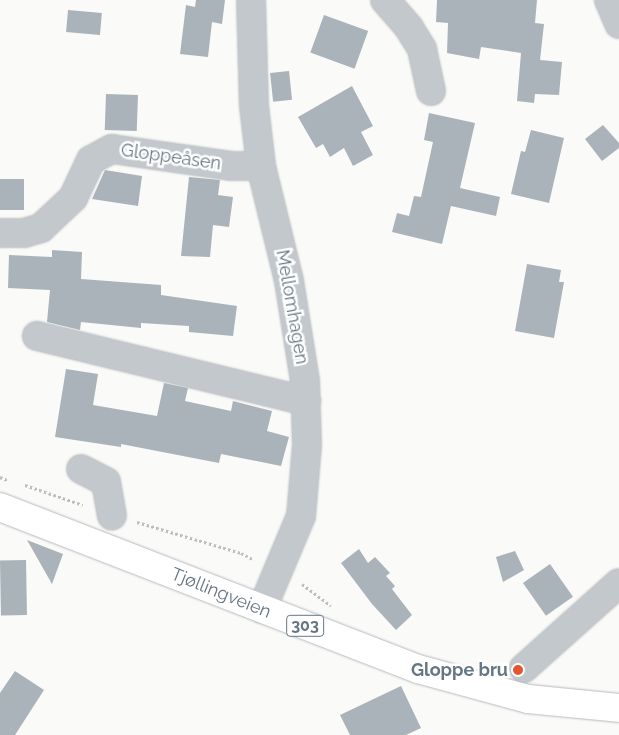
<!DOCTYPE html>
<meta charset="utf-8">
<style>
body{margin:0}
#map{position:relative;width:619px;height:735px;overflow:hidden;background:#fafaf8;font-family:Raleway,sans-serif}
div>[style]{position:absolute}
.building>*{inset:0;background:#aab3b9;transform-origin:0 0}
.path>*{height:3px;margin-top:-1.5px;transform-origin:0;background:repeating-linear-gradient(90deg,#bbbfc2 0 2.5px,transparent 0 5px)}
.roads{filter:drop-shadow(0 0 1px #b5babe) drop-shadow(0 0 1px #b5babe)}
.minor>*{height:28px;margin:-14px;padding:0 14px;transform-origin:14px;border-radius:14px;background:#c3c8cc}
.major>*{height:28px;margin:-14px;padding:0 14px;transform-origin:14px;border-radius:14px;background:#fff}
.dots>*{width:14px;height:14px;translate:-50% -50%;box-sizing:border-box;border:2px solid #fff;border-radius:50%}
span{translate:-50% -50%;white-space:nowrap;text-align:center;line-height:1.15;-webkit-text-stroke:5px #fff;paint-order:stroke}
.shield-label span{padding:1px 4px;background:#fff;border:1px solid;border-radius:4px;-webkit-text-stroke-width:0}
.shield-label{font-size:16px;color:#657683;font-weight:700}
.street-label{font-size:18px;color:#657683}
.poi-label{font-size:18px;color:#657683;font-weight:700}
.right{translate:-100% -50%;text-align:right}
</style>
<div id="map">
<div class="building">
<div style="clip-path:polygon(196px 0,225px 0,222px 24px,212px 22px,208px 57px,180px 54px,186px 5px,195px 7px)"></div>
<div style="clip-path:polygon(437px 0,537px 0,535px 23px,544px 24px,540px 60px,562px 62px,559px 95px,535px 94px,534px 103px,517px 101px,521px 53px,481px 47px,479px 59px,447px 53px,448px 23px,436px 22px)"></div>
<div style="left:68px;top:10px;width:34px;height:22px;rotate:5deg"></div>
<div style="left:324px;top:15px;width:47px;height:40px;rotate:20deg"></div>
<div style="left:289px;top:71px;width:29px;height:19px;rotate:84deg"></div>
<div style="clip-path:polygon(352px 86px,373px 126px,361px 132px,373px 155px,353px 166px,344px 148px,330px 157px,323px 144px,316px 148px,298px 117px)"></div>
<div style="left:106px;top:94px;width:32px;height:36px;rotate:2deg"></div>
<div style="clip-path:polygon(429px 113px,475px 123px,460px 188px,500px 197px,496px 216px,451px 206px,442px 244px,392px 232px,397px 213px,409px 216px,414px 196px,421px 197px,433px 142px,424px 140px)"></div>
<div style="clip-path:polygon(603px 125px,619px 143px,619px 148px,602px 161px,585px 139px)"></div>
<div style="clip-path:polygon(531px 130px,564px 138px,549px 203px,511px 194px,521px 151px,525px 152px)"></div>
<div style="clip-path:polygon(105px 170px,142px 176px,138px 206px,92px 199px)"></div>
<div style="clip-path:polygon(189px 177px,220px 180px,218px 195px,233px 197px,229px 227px,213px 225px,210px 257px,181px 256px)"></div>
<div style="left:0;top:179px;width:24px;height:31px"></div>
<div style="clip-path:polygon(52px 250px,82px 252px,81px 279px,161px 285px,161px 295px,237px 306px,233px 336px,189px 332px,189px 326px,141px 323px,141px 328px,81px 322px,80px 330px,47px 322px,50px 290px,8px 288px,9px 255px,52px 257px)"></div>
<div style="clip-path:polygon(527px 264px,561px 270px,559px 282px,564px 282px,554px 338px,515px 331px)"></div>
<div style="clip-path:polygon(66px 369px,98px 374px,93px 405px,157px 416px,164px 383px,188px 388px,185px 401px,231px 411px,233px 401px,272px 411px,267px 431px,289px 437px,281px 466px,221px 454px,219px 463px,121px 444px,121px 447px,55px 437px)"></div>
<div style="clip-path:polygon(27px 540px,63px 554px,52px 584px)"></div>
<div style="clip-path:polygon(359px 549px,368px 563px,375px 557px,390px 573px,386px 576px,395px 586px,392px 589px,412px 615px,396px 630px,372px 604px,341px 563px)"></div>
<div style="clip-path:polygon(515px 551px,524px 570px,503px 582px,496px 557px)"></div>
<div style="left:26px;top:560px;width:55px;height:26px;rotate:89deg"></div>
<div style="left:550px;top:564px;width:40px;height:33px;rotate:55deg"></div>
<div style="clip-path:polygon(15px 671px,44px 690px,15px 735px,0 735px,0 693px)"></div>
<div style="clip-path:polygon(401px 686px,421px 728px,406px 735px,350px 735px,340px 715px)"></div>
</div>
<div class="path">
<div style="left:0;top:477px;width:8px;rotate:23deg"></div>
<div style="left:25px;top:485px;width:61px;rotate:19deg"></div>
<div style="left:137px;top:522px;width:109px;rotate:16.6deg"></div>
<div style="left:241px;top:553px;width:15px;rotate:28deg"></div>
<div style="left:302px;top:584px;width:36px;rotate:37deg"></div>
</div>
<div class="roads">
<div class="minor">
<div style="left:251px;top:0;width:106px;rotate:88.4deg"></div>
<div style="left:254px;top:106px;width:60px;rotate:83.3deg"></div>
<div style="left:261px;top:166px;width:118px;rotate:76.3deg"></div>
<div style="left:289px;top:281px;width:101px;rotate:80.9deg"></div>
<div style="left:305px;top:381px;width:64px;rotate:88.2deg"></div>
<div style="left:307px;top:445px;width:71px;rotate:94.8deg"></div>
<div style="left:301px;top:516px;width:101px;rotate:112.8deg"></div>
<div style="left:385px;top:0;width:37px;rotate:49deg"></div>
<div style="left:409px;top:28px;width:25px;rotate:58deg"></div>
<div style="left:422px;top:49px;width:43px;rotate:77.9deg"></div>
<div style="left:609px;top:0;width:26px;rotate:67deg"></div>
<div style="left:0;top:233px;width:24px"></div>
<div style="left:24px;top:233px;width:18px;rotate:-16deg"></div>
<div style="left:41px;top:228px;width:44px;rotate:-43.2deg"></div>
<div style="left:73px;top:198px;width:42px;rotate:-64.7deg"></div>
<div style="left:91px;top:160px;width:24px;rotate:-28deg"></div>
<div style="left:112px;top:149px;width:120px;rotate:8.1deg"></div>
<div style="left:231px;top:166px;width:30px"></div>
<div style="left:37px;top:336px;width:277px;rotate:13.6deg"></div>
<div style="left:81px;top:469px;width:28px;rotate:27deg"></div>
<div style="left:106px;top:482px;width:34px;rotate:80deg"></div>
<div style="left:524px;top:668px;width:127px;rotate:-41.8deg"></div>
</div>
<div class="major">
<div style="left:0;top:507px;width:448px;rotate:21.2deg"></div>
<div style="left:418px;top:669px;width:114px;rotate:15.3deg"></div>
<div style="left:528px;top:699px;width:91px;rotate:5.6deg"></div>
</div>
</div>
<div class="dots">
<div style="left:518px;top:670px;background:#e4572e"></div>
</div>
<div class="shield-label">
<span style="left:305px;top:626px">303</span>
</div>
<div class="street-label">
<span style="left:171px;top:157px;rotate:8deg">Gloppeåsen</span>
<span style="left:292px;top:307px;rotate:80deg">Mellomhagen</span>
<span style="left:221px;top:593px;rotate:22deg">Tjøllingveien</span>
</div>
<div class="poi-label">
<span class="right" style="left:508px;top:670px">Gloppe bru</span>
</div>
</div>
